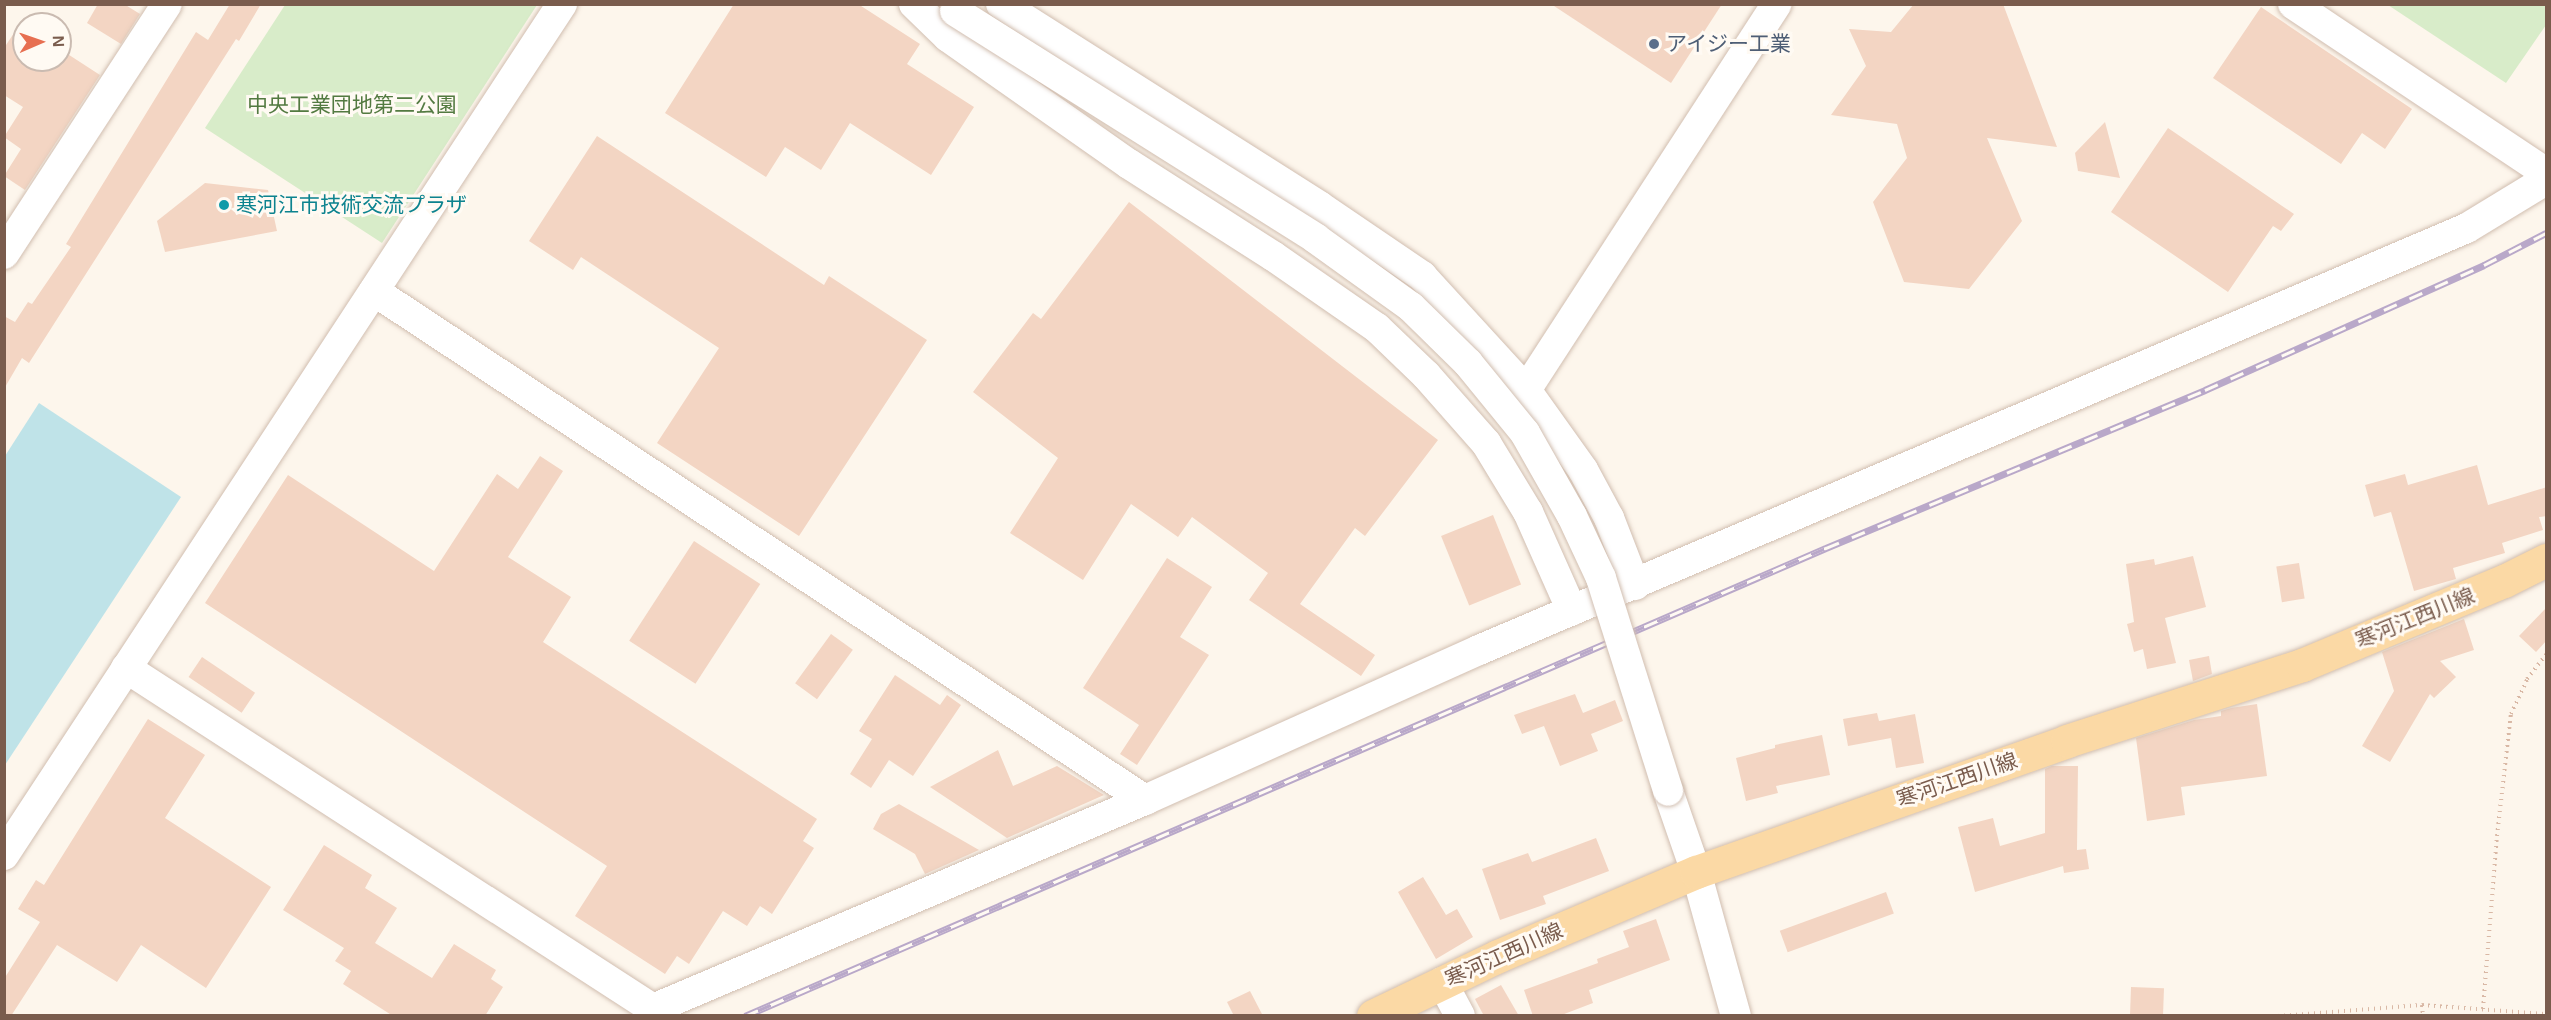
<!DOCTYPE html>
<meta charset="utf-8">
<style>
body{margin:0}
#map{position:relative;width:2551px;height:1020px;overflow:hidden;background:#fdf6ec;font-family:Helvetica,"Noto Sans JP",sans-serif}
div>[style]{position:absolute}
.green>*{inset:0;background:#d8ecc9}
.water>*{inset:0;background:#bfe3e8}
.building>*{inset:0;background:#f3d5c3;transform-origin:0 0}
.path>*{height:4px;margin-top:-2px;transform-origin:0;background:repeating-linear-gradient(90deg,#d9b8a5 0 1.5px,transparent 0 6px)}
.roads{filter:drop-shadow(0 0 2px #d1beb0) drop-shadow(0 0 2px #d1beb0)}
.minor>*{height:30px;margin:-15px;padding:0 15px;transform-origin:15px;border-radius:15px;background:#fff}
.major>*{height:33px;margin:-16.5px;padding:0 16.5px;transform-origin:16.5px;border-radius:16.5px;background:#fbd9a5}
.rail>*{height:7px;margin-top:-3.5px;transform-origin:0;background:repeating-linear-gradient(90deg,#fffaf3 0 14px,#b9a8c9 0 28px);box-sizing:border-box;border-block:2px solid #b9a8c9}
.bridges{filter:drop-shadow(0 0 2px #d1beb0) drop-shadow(0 0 2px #d1beb0)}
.minor-bridge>*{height:30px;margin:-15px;padding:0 15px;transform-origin:15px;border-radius:15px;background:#fff}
.dots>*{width:16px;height:16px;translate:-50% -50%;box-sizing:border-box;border:3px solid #fffaf3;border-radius:50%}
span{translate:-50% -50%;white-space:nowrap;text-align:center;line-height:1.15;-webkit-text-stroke:6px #fffaf3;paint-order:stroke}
.service-label{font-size:21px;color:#4e5e75}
.left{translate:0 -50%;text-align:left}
.park-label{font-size:21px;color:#537a41}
.culture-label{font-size:21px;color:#0d838f}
.street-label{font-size:21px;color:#7a5c4d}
.frame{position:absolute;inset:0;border:6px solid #7a5c4d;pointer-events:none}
.north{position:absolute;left:12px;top:12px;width:60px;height:60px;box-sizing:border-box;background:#fffaf3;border:2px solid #cabbb1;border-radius:50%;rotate:88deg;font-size:16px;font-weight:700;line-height:24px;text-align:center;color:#7a5c4d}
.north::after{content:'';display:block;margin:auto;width:21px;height:27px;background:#e76f51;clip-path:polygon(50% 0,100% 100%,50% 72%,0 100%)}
</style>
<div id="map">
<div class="green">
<div style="clip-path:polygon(285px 5px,537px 5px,382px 243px,205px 128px)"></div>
<div style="clip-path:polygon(2388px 5px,2546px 5px,2546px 25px,2506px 83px)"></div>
</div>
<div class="water">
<div style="clip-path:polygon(39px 403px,181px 497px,5px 765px,5px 456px)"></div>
</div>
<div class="building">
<div style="clip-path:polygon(98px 4px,124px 4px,140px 14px,121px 44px,87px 23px)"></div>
<div style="clip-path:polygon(230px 4px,261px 4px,239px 41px,236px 39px,29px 363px,22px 358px,4px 389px,4px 316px,15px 322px,28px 302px,32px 304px,71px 247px,66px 244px,196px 32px,208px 40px)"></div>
<div style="clip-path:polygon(734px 4px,858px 4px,920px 44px,907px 64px,974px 107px,931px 175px,850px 123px,821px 170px,785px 147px,766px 177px,665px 113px)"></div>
<div style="clip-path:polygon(1551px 4px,1722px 4px,1671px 83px)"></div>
<div style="clip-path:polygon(1914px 4px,2003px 4px,2057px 147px,1987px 138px,2022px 221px,1969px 289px,1904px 282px,1873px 202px,1907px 158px,1897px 124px,1831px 115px,1866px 66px,1849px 29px,1891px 32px)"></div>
<div style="clip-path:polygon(2261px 7px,2412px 109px,2385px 149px,2362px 133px,2341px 164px,2213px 78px)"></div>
<div style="clip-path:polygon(24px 18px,24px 60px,60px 60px,63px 51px,100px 75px,25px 190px,4px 176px,21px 149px,4px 137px,23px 107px,4px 95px,4px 48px)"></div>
<div style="clip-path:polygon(2105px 122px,2120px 178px,2078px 171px,2075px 153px)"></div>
<div style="clip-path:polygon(2168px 128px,2294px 214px,2281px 231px,2273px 226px,2228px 292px,2111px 212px)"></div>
<div style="clip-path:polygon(597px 136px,824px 285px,829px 276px,927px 340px,799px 536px,657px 443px,719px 348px,581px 257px,573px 270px,529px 241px)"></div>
<div style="clip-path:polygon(205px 183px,268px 190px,277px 231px,165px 252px,157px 221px)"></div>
<div style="clip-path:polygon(1129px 202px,1438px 440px,1365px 536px,1355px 528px,1300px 604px,1375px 655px,1361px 676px,1249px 600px,1268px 573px,1192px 517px,1178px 537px,1131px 504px,1083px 580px,1010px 533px,1058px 458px,973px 392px,1033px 313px,1041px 319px)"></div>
<div style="clip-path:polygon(540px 456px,563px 471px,508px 557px,571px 597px,543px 642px,817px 819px,803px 841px,814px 848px,772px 914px,760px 906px,747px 926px,723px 911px,689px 964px,677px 956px,665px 974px,575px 916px,607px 866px,205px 603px,288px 475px,434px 571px,497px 474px,518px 489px)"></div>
<div style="clip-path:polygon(2477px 465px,2488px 505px,2547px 487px,2547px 516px,2539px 517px,2543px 530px,2502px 543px,2505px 553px,2453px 568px,2456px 579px,2414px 591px,2391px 512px,2374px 517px,2365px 485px,2405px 474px,2408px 485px)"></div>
<div style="left:1493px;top:515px;width:75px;height:56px;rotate:68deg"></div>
<div style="left:694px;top:541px;width:79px;height:119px;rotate:33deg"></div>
<div style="clip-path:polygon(2193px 556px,2206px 607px,2165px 618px,2176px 663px,2147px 669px,2143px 649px,2134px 652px,2127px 624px,2134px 622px,2126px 564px,2154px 559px,2155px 565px)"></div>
<div style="clip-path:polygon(1167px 558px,1212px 587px,1180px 637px,1209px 655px,1137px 765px,1120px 754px,1139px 725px,1083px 688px)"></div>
<div style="left:2299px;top:563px;width:36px;height:23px;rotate:81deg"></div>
<div style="clip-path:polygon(2547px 607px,2547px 640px,2536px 652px,2519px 636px)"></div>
<div style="clip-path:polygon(2464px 619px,2474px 650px,2440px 661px,2456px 677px,2434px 698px,2430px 694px,2390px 762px,2362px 746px,2394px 691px,2382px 652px)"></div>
<div style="left:831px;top:634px;width:27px;height:61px;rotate:36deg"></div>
<div style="clip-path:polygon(2209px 656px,2212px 674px,2193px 681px,2189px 660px)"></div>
<div style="left:202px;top:657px;width:64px;height:24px;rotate:34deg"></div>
<div style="clip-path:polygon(895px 675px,940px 705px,947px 695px,961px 705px,913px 776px,889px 760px,871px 788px,850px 774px,872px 739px,859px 731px)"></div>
<div style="clip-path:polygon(1575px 694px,1583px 713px,1615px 700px,1623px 721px,1591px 734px,1598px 751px,1560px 766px,1544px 726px,1522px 734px,1514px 715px)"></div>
<div style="clip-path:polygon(2257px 704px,2267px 776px,2181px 787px,2185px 815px,2147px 821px,2136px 738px,2194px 720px,2221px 716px,2221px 711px,2231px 708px)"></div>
<div style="clip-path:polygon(1877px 713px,1879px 721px,1915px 714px,1924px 763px,1896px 768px,1891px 738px,1848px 746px,1843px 719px)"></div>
<div style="clip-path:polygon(148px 719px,205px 755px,165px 818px,271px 887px,206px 988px,141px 945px,117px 982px,57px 945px,11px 1016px,4px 1016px,4px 979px,40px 922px,18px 909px,36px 880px,44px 885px)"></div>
<div style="clip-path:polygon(1822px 735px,1830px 775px,1776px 786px,1778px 793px,1746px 801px,1736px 758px,1775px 748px,1775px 745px)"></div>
<div style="clip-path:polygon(998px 750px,1013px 786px,1057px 766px,1104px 795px,1007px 838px,930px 787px)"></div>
<div style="clip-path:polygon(2052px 766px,2078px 766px,2077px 850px,2086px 849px,2089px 869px,2064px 873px,2063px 866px,1975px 892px,1958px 827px,1993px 818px,2000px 846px,2045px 833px,2045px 769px)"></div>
<div style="clip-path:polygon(899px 804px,979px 850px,925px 874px,915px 854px,873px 829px,881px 814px)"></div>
<div style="clip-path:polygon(1596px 838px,1609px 871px,1543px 896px,1546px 904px,1500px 920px,1482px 869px,1528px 853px,1532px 862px)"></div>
<div style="clip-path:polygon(324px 845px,372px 875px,365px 888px,397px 908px,375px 943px,432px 978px,454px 944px,496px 970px,491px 979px,503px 987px,485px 1016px,393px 1016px,343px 984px,351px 971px,335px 961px,344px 948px,283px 910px)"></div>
<div style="clip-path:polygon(1423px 877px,1446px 915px,1457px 909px,1473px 937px,1436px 959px,1398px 892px)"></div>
<div style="left:1886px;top:892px;width:23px;height:113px;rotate:70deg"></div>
<div style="clip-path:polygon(1656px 919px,1670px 960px,1589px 990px,1593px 1003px,1559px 1016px,1533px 1016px,1524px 990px,1598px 963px,1597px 959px,1629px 947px,1623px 931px)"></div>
<div style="clip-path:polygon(1501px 985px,1519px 1016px,1484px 1016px,1475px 999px)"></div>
<div style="left:2131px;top:987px;width:33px;height:29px;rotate:2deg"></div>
<div style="clip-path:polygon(1250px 991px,1263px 1016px,1234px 1016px,1227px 1002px)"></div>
</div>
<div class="path">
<div style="left:2422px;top:1005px;width:11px;rotate:85deg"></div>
<div style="left:2483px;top:1009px;width:174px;rotate:-85.4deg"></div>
<div style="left:2497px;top:836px;width:123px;rotate:-83.5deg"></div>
<div style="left:2511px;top:714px;width:38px;rotate:-65deg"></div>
<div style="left:2527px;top:679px;width:31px;rotate:-52deg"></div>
<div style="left:2278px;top:1016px;width:144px;rotate:-4.4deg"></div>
<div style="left:2422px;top:1005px;width:124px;rotate:4.2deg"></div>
</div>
<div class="roads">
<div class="minor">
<div style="left:914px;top:4px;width:47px;rotate:44.1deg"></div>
<div style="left:948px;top:37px;width:221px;rotate:35.1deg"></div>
<div style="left:1129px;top:164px;width:171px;rotate:32.6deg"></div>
<div style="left:1273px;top:256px;width:126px;rotate:34.7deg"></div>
<div style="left:1377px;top:328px;width:68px;rotate:43.8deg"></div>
<div style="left:1426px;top:375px;width:91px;rotate:48.6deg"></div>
<div style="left:1486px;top:443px;width:81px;rotate:58.7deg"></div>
<div style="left:1528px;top:512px;width:108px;rotate:66deg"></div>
<div style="left:1001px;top:4px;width:377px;rotate:32.4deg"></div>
<div style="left:1319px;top:206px;width:125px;rotate:34.2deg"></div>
<div style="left:1422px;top:276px;width:154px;rotate:47.6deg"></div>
<div style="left:1526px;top:390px;width:98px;rotate:54.5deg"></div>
<div style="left:1583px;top:470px;width:55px;rotate:61.6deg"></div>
<div style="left:1609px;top:518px;width:72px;rotate:68.8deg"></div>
<div style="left:2293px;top:4px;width:304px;rotate:33.7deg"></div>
<div style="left:4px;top:254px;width:298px;rotate:-56.9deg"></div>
<div style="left:374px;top:291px;width:924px;rotate:33.43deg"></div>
<div style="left:1526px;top:390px;width:460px;rotate:-57deg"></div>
<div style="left:126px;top:668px;width:628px;rotate:32.91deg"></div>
<div style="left:653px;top:1009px;width:535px;rotate:-23.02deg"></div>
<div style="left:1145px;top:800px;width:366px;rotate:-24.2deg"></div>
<div style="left:1479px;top:650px;width:1074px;rotate:-23.13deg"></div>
<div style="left:2467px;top:228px;width:92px;rotate:-31.3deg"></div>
<div style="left:1668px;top:791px;width:86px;rotate:70.9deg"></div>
<div style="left:1696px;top:872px;width:149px;rotate:74.5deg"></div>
<div style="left:4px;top:855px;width:1018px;rotate:-56.75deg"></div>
<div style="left:1442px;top:982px;width:38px;rotate:62deg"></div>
</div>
<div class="major">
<div style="left:1373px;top:1016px;width:139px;rotate:-25.6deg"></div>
<div style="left:1498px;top:956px;width:215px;rotate:-23deg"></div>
<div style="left:1696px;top:872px;width:393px;rotate:-19.4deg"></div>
<div style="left:2067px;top:741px;width:247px;rotate:-17.9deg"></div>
<div style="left:2302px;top:665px;width:219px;rotate:-22.6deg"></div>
<div style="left:2504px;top:581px;width:47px;rotate:-26.6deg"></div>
</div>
</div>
<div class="rail">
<div style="left:745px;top:1016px;width:1178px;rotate:-23.41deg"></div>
<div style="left:1826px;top:548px;width:411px;rotate:-22.6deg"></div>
<div style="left:2205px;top:390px;width:306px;rotate:-24.1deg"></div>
<div style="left:2484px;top:265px;width:70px;rotate:-27.3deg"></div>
</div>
<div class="bridges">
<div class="minor-bridge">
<div style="left:955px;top:11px;width:426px;rotate:32.2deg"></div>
<div style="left:1315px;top:238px;width:118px;rotate:35.7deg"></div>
<div style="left:1411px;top:307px;width:80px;rotate:44.5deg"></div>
<div style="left:1468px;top:363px;width:90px;rotate:50.8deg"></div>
<div style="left:1525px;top:433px;width:95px;rotate:60.5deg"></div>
<div style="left:1572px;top:516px;width:68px;rotate:64.9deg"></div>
<div style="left:1601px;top:578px;width:223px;rotate:72.5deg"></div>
</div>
</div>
<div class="dots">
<div style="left:1654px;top:44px;background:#5c6f8a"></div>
<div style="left:224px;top:205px;background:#0f9aa8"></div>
</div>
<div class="service-label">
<span class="left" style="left:1666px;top:44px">アイジー工業</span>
</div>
<div class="park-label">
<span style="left:352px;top:105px">中央工業団地第二公園</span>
</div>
<div class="culture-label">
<span class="left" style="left:236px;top:205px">寒河江市技術交流プラザ</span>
</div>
<div class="street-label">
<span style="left:2415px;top:618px;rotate:-22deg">寒河江西川線</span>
<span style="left:1957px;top:780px;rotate:-19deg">寒河江西川線</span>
<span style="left:1504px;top:955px;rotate:-24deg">寒河江西川線</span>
</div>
<div class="frame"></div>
<div class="north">N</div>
</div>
